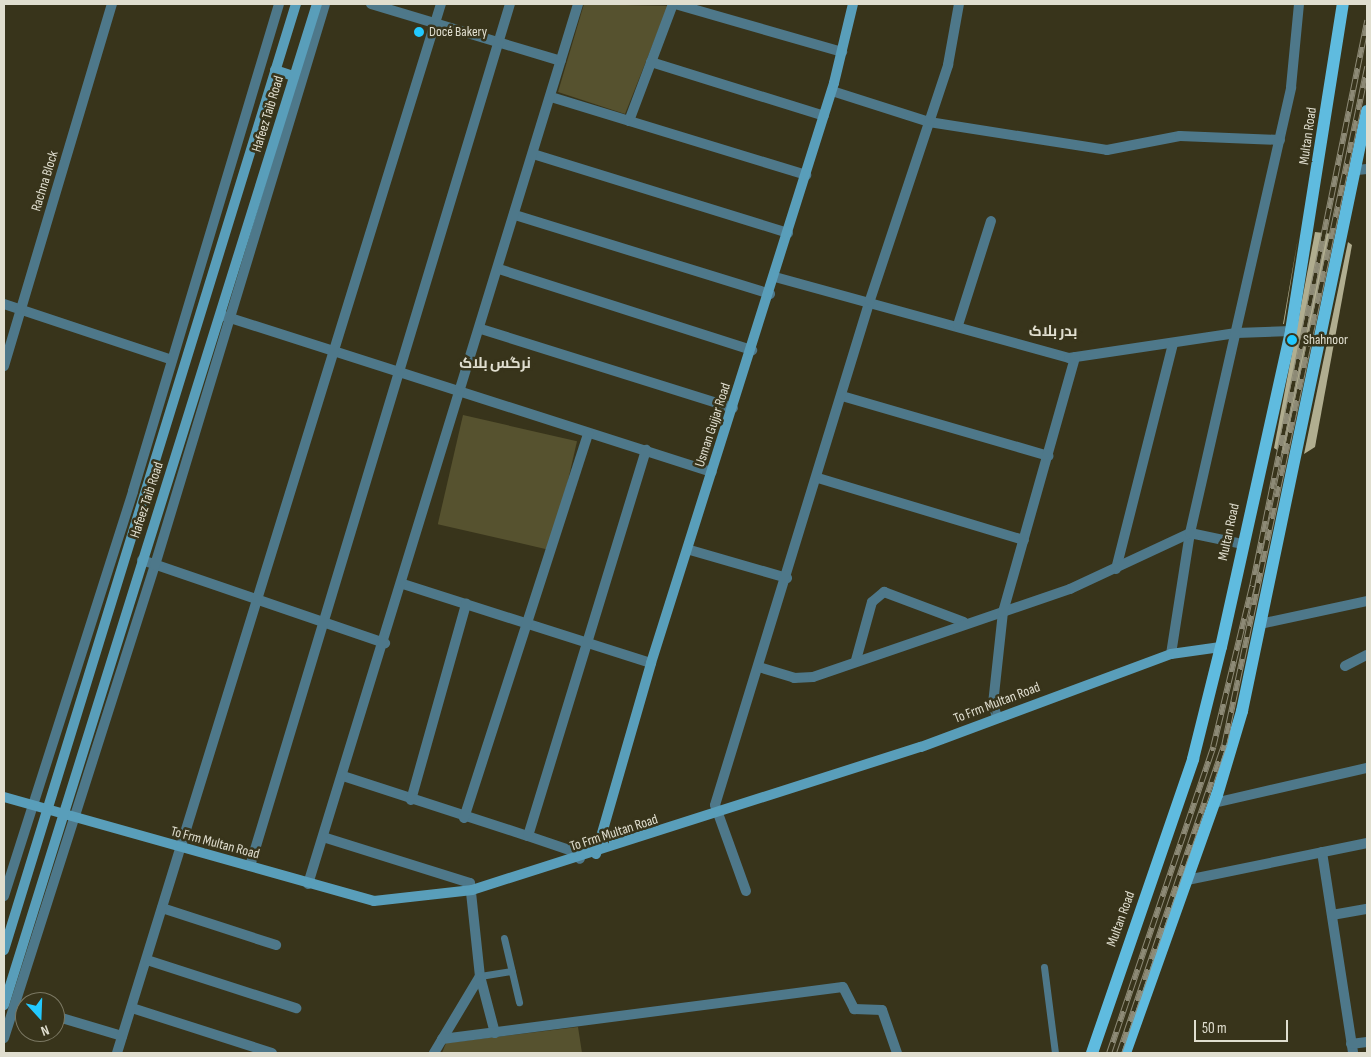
<!DOCTYPE html>
<meta charset="utf-8">
<style>
body{margin:0}
#map{position:relative;width:1371px;height:1057px;overflow:hidden;background:#38341b;font-family:"Sofia Sans Condensed",Cairo,sans-serif}
div>[style]{position:absolute}
.green>*{inset:0;background:#56522f;transform-origin:0 0}
.building>*{inset:0;background:#b1ae90}
.lane>*{height:7px;margin:-3.5px;padding:0 3.5px;transform-origin:3.5px;border-radius:3.5px;background:#4e788a}
.street>*{height:10px;margin:-5px;padding:0 5px;transform-origin:5px;border-radius:5px;background:#4e788a}
.secondary>*{height:10px;margin:-5px;padding:0 5px;transform-origin:5px;border-radius:5px;background:#599eba}
.primary>*{height:12px;margin:-6px;padding:0 6px;transform-origin:6px;border-radius:6px;background:#5fbbdf}
.rail>*{height:5.5px;margin-top:-2.75px;transform-origin:0;background:repeating-linear-gradient(90deg,#38341b 0 11px,#8d8a76 0 22px);box-sizing:border-box;border-block:1px solid #8d8a76}
.dots>*{width:14px;height:14px;translate:-50% -50%;box-sizing:border-box;border:2px solid #38341b;border-radius:50%}
span{translate:-50% -50%;white-space:nowrap;text-align:center;line-height:1.15;-webkit-text-stroke:5px #38341b;paint-order:stroke}
.poi-label{font-size:14px;color:#e0decf}
.left{translate:0 -50%;text-align:left}
.street-label{font-size:14px;color:#e0decf}
.neighbourhood-label{font-size:15px;color:#e0decf;font-weight:700}
.frame{position:absolute;inset:0;border:5px solid #e0decf;pointer-events:none}
.north{position:absolute;left:15px;top:992px;width:50px;height:50px;box-sizing:border-box;background:#38341b;border:1px solid #7b7863;border-radius:50%;rotate:160deg;font-size:14px;font-weight:700;line-height:20px;text-align:center;color:#e0decf}
.north::after{content:'';display:block;margin:auto;width:18px;height:22px;background:#23c9fe;clip-path:polygon(50% 0,100% 100%,50% 72%,0 100%)}
.scale{position:absolute;left:1194px;top:1020px;width:94px;height:22px;box-sizing:border-box;border:2px solid #e0decf;border-top:0;padding-left:6px;font-size:15px;line-height:18px;white-space:nowrap;color:#e0decf;-webkit-text-stroke:4px #38341b;paint-order:stroke}
</style>
<div id="map">
<div class="green">
<div style="clip-path:polygon(584px 4px,668px 6px,625px 114px,558px 92px)"></div>
<div style="left:463px;top:415px;width:117px;height:112px;rotate:13deg"></div>
<div style="clip-path:polygon(578px 1027px,582px 1053px,442px 1053px,446px 1043px)"></div>
</div>
<div class="building">
<div style="clip-path:polygon(1315px 232px,1333px 234px,1287px 456px,1274px 448px)"></div>
<div style="clip-path:polygon(1298px 238px,1284px 324px,1283px 324px)"></div>
<div style="clip-path:polygon(1348px 242px,1352px 245px,1315px 447px,1304px 454px)"></div>
</div>
<div class="lane">
<div style="left:504px;top:938px;width:66px;rotate:76.8deg"></div>
<div style="left:1044px;top:967px;width:87px;rotate:82.7deg"></div>
<div style="left:480px;top:976px;width:32px;rotate:-9deg"></div>
</div>
<div class="street">
<div style="left:371px;top:4px;width:198px;rotate:16.7deg"></div>
<div style="left:675px;top:4px;width:174px;rotate:16deg"></div>
<div style="left:651px;top:62px;width:181px;rotate:17.3deg"></div>
<div style="left:832px;top:91px;width:102px;rotate:17.7deg"></div>
<div style="left:929px;top:122px;width:180px;rotate:8.9deg"></div>
<div style="left:1107px;top:150px;width:74px;rotate:-10.9deg"></div>
<div style="left:1180px;top:136px;width:100px;rotate:2.3deg"></div>
<div style="left:551px;top:97px;width:267px;rotate:17deg"></div>
<div style="left:629px;top:121px;width:125px;rotate:-69.4deg"></div>
<div style="left:533px;top:154px;width:267px;rotate:17.2deg"></div>
<div style="left:1357px;top:170px;width:10px;rotate:-6deg"></div>
<div style="left:515px;top:215px;width:267px;rotate:17.2deg"></div>
<div style="left:499px;top:269px;width:266px;rotate:17.8deg"></div>
<div style="left:775px;top:277px;width:305px;rotate:15.4deg"></div>
<div style="left:1069px;top:358px;width:169px;rotate:-8.5deg"></div>
<div style="left:1236px;top:333px;width:55px;rotate:-2.1deg"></div>
<div style="left:4px;top:304px;width:177px;rotate:18.4deg"></div>
<div style="left:224px;top:316px;width:512px;rotate:17.73deg"></div>
<div style="left:958px;top:325px;width:109px;rotate:-72.4deg"></div>
<div style="left:481px;top:329px;width:264px;rotate:17.4deg"></div>
<div style="left:4px;top:366px;width:378px;rotate:-73.4deg"></div>
<div style="left:842px;top:396px;width:215px;rotate:16.2deg"></div>
<div style="left:818px;top:478px;width:215px;rotate:16.8deg"></div>
<div style="left:690px;top:550px;width:101px;rotate:16.1deg"></div>
<div style="left:142px;top:560px;width:257px;rotate:18.9deg"></div>
<div style="left:1116px;top:569px;width:233px;rotate:-75.8deg"></div>
<div style="left:403px;top:584px;width:260px;rotate:17.7deg"></div>
<div style="left:1260px;top:624px;width:109px;rotate:-12.1deg"></div>
<div style="left:1171px;top:654px;width:122px;rotate:-81.1deg"></div>
<div style="left:1190px;top:533px;width:457px;rotate:-77.2deg"></div>
<div style="left:1291px;top:87px;width:83px;rotate:-84.5deg"></div>
<div style="left:856px;top:660px;width:60px;rotate:-74.6deg"></div>
<div style="left:872px;top:602px;width:16px;rotate:-40deg"></div>
<div style="left:884px;top:592px;width:85px;rotate:20.6deg"></div>
<div style="left:1345px;top:666px;width:25px;rotate:-27deg"></div>
<div style="left:759px;top:667px;width:37px;rotate:17deg"></div>
<div style="left:794px;top:678px;width:19px;rotate:-3deg"></div>
<div style="left:813px;top:677px;width:272px;rotate:-18.9deg"></div>
<div style="left:1070px;top:589px;width:132px;rotate:-25deg"></div>
<div style="left:1190px;top:533px;width:53px;rotate:11.9deg"></div>
<div style="left:997px;top:717px;width:14px;rotate:-107deg"></div>
<div style="left:993px;top:704px;width:93px;rotate:-83.8deg"></div>
<div style="left:1003px;top:612px;width:265px;rotate:-74.2deg"></div>
<div style="left:343px;top:776px;width:194px;rotate:18deg"></div>
<div style="left:528px;top:836px;width:53px;rotate:18.8deg"></div>
<div style="left:578px;top:853px;width:6px;rotate:72deg"></div>
<div style="left:411px;top:800px;width:204px;rotate:-74.3deg"></div>
<div style="left:1214px;top:803px;width:157px;rotate:-12.9deg"></div>
<div style="left:464px;top:818px;width:404px;rotate:-72.1deg"></div>
<div style="left:528px;top:836px;width:404px;rotate:-73deg"></div>
<div style="left:323px;top:837px;width:154px;rotate:17.4deg"></div>
<div style="left:470px;top:883px;width:94px;rotate:83.9deg"></div>
<div style="left:480px;top:976px;width:90px;rotate:120.9deg"></div>
<div style="left:1322px;top:852px;width:203px;rotate:81.2deg"></div>
<div style="left:250px;top:866px;width:900px;rotate:-73.22deg"></div>
<div style="left:1187px;top:880px;width:184px;rotate:-11.6deg"></div>
<div style="left:308px;top:884px;width:920px;rotate:-72.94deg"></div>
<div style="left:746px;top:891px;width:91px;rotate:-109.8deg"></div>
<div style="left:715px;top:805px;width:528px;rotate:-72.94deg"></div>
<div style="left:870px;top:300px;width:248px;rotate:-71.6deg"></div>
<div style="left:948px;top:65px;width:62px;rotate:-79.8deg"></div>
<div style="left:4px;top:896px;width:425px;rotate:-72.3deg"></div>
<div style="left:133px;top:491px;width:508px;rotate:-73.31deg"></div>
<div style="left:162px;top:908px;width:120px;rotate:18deg"></div>
<div style="left:1332px;top:915px;width:36px;rotate:-10deg"></div>
<div style="left:147px;top:960px;width:157px;rotate:17.9deg"></div>
<div style="left:480px;top:976px;width:59px;rotate:75.3deg"></div>
<div style="left:132px;top:1008px;width:147px;rotate:17.8deg"></div>
<div style="left:55px;top:1016px;width:70px;rotate:16.6deg"></div>
<div style="left:4px;top:1038px;width:497px;rotate:-72.3deg"></div>
<div style="left:155px;top:565px;width:586px;rotate:-73.14deg"></div>
<div style="left:442px;top:1039px;width:404px;rotate:-7.4deg"></div>
<div style="left:843px;top:987px;width:25px;rotate:63deg"></div>
<div style="left:854px;top:1009px;width:28px;rotate:2deg"></div>
<div style="left:882px;top:1010px;width:46px;rotate:70.8deg"></div>
<div style="left:1351px;top:1044px;width:16px;rotate:-7deg"></div>
<div style="left:117px;top:1053px;width:1098px;rotate:-72.84deg"></div>
</div>
<div class="secondary">
<div style="left:275px;top:70px;width:20px;rotate:18deg"></div>
<div style="left:4px;top:797px;width:384px;rotate:15.7deg"></div>
<div style="left:374px;top:901px;width:99px;rotate:-6.4deg"></div>
<div style="left:472px;top:890px;width:471px;rotate:-17.7deg"></div>
<div style="left:921px;top:747px;width:267px;rotate:-20.4deg"></div>
<div style="left:1171px;top:654px;width:50px;rotate:-8deg"></div>
<div style="left:596px;top:854px;width:199px;rotate:-73.9deg"></div>
<div style="left:651px;top:663px;width:608px;rotate:-72.49deg"></div>
<div style="left:834px;top:83px;width:81px;rotate:-76.5deg"></div>
<div style="left:4px;top:950px;width:990px;rotate:-72.85deg"></div>
<div style="left:4px;top:1005px;width:1049px;rotate:-72.64deg"></div>
</div>
<div class="primary">
<div style="left:1092px;top:1053px;width:311px;rotate:-71deg"></div>
<div style="left:1193px;top:759px;width:115px;rotate:-76deg"></div>
<div style="left:1221px;top:647px;width:324px;rotate:-77.5deg"></div>
<div style="left:1291px;top:331px;width:331px;rotate:-81deg"></div>
<div style="left:1125px;top:1053px;width:274px;rotate:-70.4deg"></div>
<div style="left:1217px;top:795px;width:88px;rotate:-73.4deg"></div>
<div style="left:1242px;top:711px;width:613px;rotate:-78.23deg"></div>
</div>
<div class="rail">
<div style="left:1109px;top:1053px;width:323px;rotate:-71.2deg"></div>
<div style="left:1213px;top:747px;width:166px;rotate:-76.4deg"></div>
<div style="left:1252px;top:586px;width:577px;rotate:-78.5deg"></div>
<div style="left:1119px;top:1053px;width:325px;rotate:-71.2deg"></div>
<div style="left:1224px;top:745px;width:693px;rotate:-78.09deg"></div>
</div>
<div class="dots">
<div style="left:419px;top:32px;background:#23c9fe"></div>
<div style="left:1292px;top:340px;background:#23c9fe"></div>
</div>
<div class="poi-label">
<span class="left" style="left:429px;top:32px">Docé Bakery</span>
<span class="left" style="left:1303px;top:340px">Shahnoor</span>
</div>
<div class="street-label">
<span style="left:268px;top:114px;rotate:-73deg">Hafeez Taib Road</span>
<span style="left:1308px;top:136px;rotate:-82deg">Multan Road</span>
<span style="left:45px;top:181px;rotate:-73deg">Rachna Block</span>
<span style="left:713px;top:425px;rotate:-72deg">Usman Gujjar Road</span>
<span style="left:147px;top:500px;rotate:-72deg">Hafeez Taib Road</span>
<span style="left:1229px;top:532px;rotate:-78deg">Multan Road</span>
<span style="left:997px;top:703px;rotate:-21deg">To Frm Multan Road</span>
<span style="left:614px;top:833px;rotate:-18deg">To Frm Multan Road</span>
<span style="left:215px;top:843px;rotate:15deg">To Frm Multan Road</span>
<span style="left:1121px;top:919px;rotate:-70deg">Multan Road</span>
</div>
<div class="neighbourhood-label">
<span style="left:1053px;top:332px">بدر بلاک</span>
<span style="left:495px;top:364px">نرگس بلاک</span>
</div>
<div class="frame"></div>
<div class="north">N</div>
<div class="scale">50 m</div>
</div>
